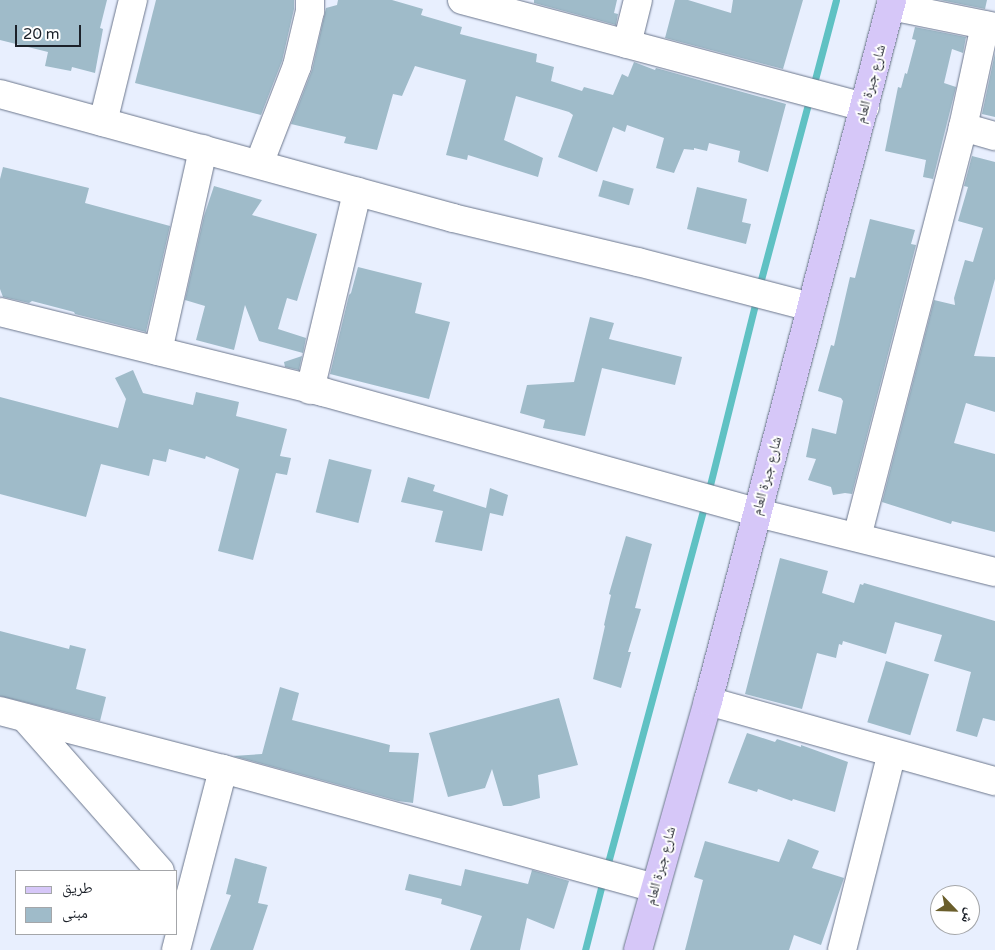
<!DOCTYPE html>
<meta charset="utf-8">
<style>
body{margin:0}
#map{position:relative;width:995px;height:950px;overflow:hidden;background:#e8effe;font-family:"Varela Round","Noto Naskh Arabic",sans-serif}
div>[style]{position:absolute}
.stream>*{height:7px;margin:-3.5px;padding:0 3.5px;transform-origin:3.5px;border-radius:3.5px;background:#5fc1c3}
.building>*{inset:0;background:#9fbbc9;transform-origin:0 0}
.roads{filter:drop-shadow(0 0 1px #6b768c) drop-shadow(0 0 1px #6b768c)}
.minor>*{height:28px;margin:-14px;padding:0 14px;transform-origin:14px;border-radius:14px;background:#fff}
.major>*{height:28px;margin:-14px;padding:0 14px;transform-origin:14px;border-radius:14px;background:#d6c7f8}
span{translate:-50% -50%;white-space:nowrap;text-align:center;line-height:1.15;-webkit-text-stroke:4px #fff;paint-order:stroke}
.street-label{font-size:14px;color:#1c2129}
.legend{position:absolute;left:15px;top:870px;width:162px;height:65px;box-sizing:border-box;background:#fff;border:1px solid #a4a6a9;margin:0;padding:6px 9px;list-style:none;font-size:15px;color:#1c2129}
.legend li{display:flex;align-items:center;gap:10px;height:25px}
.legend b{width:25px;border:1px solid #a4a6a9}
.north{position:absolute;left:930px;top:885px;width:50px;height:50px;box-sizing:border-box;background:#fff;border:1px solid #a4a6a9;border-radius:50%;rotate:114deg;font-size:14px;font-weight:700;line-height:20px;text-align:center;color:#1c2129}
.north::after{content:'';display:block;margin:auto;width:18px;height:22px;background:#6a5e2b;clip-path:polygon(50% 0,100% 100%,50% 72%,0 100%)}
.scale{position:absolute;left:15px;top:25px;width:66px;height:22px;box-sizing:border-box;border:2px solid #1c2129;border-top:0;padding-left:6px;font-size:15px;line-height:18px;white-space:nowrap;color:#1c2129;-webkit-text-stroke:4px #fff;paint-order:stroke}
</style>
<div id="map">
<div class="stream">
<div style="left:813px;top:87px;width:90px;rotate:-75.2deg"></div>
<div style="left:759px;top:287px;width:197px;rotate:-75deg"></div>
<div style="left:708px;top:493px;width:202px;rotate:-76deg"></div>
<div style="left:606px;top:870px;width:380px;rotate:-74.9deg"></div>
<div style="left:585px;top:950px;width:72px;rotate:-75.6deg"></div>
</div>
<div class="building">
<div style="clip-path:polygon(0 0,107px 0,100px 28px,103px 29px,95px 73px,72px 67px,71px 71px,45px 66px,48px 52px,0 40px)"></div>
<div style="clip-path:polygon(156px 0,294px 0,294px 9px,282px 61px,261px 115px,135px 83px)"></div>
<div style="clip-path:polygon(338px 0,392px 0,423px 9px,421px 15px,462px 27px,460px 34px,537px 54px,536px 62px,554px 67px,551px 81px,582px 91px,584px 87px,613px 95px,622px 74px,628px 77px,634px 62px,655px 70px,656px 68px,786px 104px,768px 172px,738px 162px,740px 151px,709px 143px,707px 151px,694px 148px,694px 150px,684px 149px,674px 173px,656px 168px,664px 138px,627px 125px,625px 132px,613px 127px,597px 172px,558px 157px,573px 115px,569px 112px,516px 96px,504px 140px,543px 158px,538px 177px,468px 155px,467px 160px,446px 155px,466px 80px,415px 66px,402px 96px,393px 94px,377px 150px,344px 143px,346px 137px,291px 124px,312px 70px,326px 8px,337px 5px)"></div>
<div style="clip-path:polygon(534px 0,617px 0,614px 13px,618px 14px,616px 25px,534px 3px)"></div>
<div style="clip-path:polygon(675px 0,688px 0,731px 13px,733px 0,803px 0,783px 69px,665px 38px)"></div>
<div style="clip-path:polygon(940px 0,987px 0,985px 9px)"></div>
<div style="clip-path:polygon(915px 27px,966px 37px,963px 53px,952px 49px,944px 83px,956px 87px,933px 179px,923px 177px,926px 160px,885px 151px,898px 87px,901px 88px,905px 73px,907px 74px,916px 40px,912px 39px)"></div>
<div style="clip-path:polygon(995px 53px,995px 117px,982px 114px)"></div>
<div style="clip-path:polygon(972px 156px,995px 162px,995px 279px,974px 356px,995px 357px,995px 412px,966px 403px,954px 443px,995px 454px,995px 532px,952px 521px,951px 524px,882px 502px,934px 300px,955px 305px,954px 298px,965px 260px,973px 262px,983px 228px,958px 221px,968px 187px,964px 186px)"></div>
<div style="clip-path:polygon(3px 167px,89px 188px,85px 203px,170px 226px,146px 332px,75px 314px,74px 312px,32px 301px,29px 303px,3px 297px,0 289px,0 179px)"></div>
<div style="left:603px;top:180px;width:32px;height:17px;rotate:16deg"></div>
<div style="clip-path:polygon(214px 186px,262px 200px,252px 215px,317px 234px,297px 301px,287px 298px,278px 329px,306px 338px,303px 353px,259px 341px,245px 305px,234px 350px,196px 340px,205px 306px,185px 300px,204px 216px)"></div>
<div style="clip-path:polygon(697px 187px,747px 199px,742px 222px,751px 224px,746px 244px,687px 229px)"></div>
<div style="clip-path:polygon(870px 219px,915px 230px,911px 244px,916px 245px,852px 494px,845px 493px,833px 495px,831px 487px,808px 480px,816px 459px,806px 457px,812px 428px,836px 434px,843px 401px,841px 398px,818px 391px,831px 345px,834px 346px,850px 277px,855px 278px)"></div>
<div style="clip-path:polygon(358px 267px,422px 283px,415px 313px,450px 322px,429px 399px,330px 374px,349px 295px,351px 293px)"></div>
<div style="clip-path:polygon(590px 317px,614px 323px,609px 339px,682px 357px,675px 385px,602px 368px,585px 436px,543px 428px,545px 420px,520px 413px,527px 385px,574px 382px)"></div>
<div style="clip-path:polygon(302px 356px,299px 370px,285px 367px,284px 362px)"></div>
<div style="clip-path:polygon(133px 370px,143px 393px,193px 405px,196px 392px,239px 402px,236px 416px,287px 429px,280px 456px,291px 458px,287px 475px,276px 473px,253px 560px,218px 551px,239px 469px,206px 456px,205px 459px,169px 449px,166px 462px,153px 459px,149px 476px,101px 464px,86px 517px,0 494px,0 397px,118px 428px,126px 399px,115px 378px)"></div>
<div style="left:329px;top:459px;width:44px;height:55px;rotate:14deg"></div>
<div style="clip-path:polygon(408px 477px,435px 485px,433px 491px,486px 508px,490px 488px,508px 495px,503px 516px,490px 513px,482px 551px,435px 542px,443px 511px,401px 502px)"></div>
<div style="clip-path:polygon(626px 536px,652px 544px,635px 608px,641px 609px,628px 652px,631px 652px,621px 688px,593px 679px,605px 626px,604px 625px,611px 595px,609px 594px)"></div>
<div style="clip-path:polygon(780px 558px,828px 571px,822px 593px,854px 603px,860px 584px,863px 585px,864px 583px,995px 621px,995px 721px,983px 718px,977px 737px,956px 731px,971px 672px,934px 661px,942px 635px,895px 622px,886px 654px,843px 641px,842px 645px,839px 644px,836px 658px,817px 653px,802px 709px,745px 694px)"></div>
<div style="clip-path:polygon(0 631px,69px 649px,70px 645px,86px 649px,76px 689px,106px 697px,100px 721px,0 696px)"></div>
<div style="left:886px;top:661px;width:45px;height:64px;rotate:17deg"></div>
<div style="clip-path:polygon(280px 687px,299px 693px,292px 720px,390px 745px,389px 752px,419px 753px,413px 803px,398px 801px,233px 756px,262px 754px)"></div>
<div style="clip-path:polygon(559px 698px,578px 765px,538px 775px,540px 798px,511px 806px,503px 806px,492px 769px,485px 788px,448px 797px,429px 733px)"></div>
<div style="clip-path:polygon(747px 733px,775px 742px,777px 739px,801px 747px,801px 745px,848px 762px,835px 812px,793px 799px,792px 801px,758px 789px,757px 792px,728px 783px)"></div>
<div style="clip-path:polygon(788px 839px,819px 851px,812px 868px,844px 878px,821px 945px,794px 935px,789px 950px,685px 950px,703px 880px,694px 877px,705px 841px,779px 862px)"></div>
<div style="clip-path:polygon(235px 858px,267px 867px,258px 903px,268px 905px,253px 950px,210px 950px,231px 895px,226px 894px)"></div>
<div style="clip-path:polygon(465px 869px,528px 884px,532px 870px,569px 881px,554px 929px,527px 918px,520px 950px,470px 950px,482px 916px,441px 904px,442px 899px,405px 890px,409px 874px,461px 886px)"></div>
</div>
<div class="roads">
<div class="minor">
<div style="left:462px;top:0;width:417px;rotate:14.9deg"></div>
<div style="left:891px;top:6px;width:106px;rotate:11.4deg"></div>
<div style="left:627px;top:44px;width:45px;rotate:-76deg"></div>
<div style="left:0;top:94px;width:470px;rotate:15.3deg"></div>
<div style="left:453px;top:218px;width:190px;rotate:13.4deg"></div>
<div style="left:638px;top:262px;width:179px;rotate:14.6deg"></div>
<div style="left:103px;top:122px;width:126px;rotate:-76.2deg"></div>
<div style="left:963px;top:127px;width:33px;rotate:16deg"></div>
<div style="left:259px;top:164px;width:105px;rotate:-68.8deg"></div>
<div style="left:297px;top:66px;width:57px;rotate:-76.7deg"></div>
<div style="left:310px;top:11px;width:11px;rotate:-90deg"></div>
<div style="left:0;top:312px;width:333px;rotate:13.9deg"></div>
<div style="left:323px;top:392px;width:452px;rotate:15.5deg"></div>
<div style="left:758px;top:513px;width:244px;rotate:14deg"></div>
<div style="left:158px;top:351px;width:207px;rotate:-77.4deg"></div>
<div style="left:310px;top:390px;width:204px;rotate:-76.6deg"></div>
<div style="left:857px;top:537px;width:423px;rotate:-75.5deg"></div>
<div style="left:963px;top:127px;width:104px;rotate:-77.8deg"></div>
<div style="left:708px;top:701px;width:298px;rotate:15.6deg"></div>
<div style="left:0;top:711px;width:230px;rotate:14.6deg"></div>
<div style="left:223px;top:769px;width:448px;rotate:15.4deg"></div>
<div style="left:25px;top:718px;width:204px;rotate:48.6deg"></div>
<div style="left:176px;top:950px;width:187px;rotate:-75.4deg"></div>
<div style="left:842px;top:950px;width:203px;rotate:-75.8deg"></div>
</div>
<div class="major">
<div style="left:638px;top:950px;width:259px;rotate:-74.3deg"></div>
<div style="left:708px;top:701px;width:725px;rotate:-75.29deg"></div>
</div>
</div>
<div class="street-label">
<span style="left:871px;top:84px;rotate:-75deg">شارع جبرة العام</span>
<span style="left:767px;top:476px;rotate:-75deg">شارع جبرة العام</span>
<span style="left:661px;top:866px;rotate:-75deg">شارع جبرة العام</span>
</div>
<ul class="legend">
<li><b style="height:6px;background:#d6c7f8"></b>طريق</li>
<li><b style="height:14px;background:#9fbbc9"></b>مبنى</li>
</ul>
<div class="north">ش</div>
<div class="scale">20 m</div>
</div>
